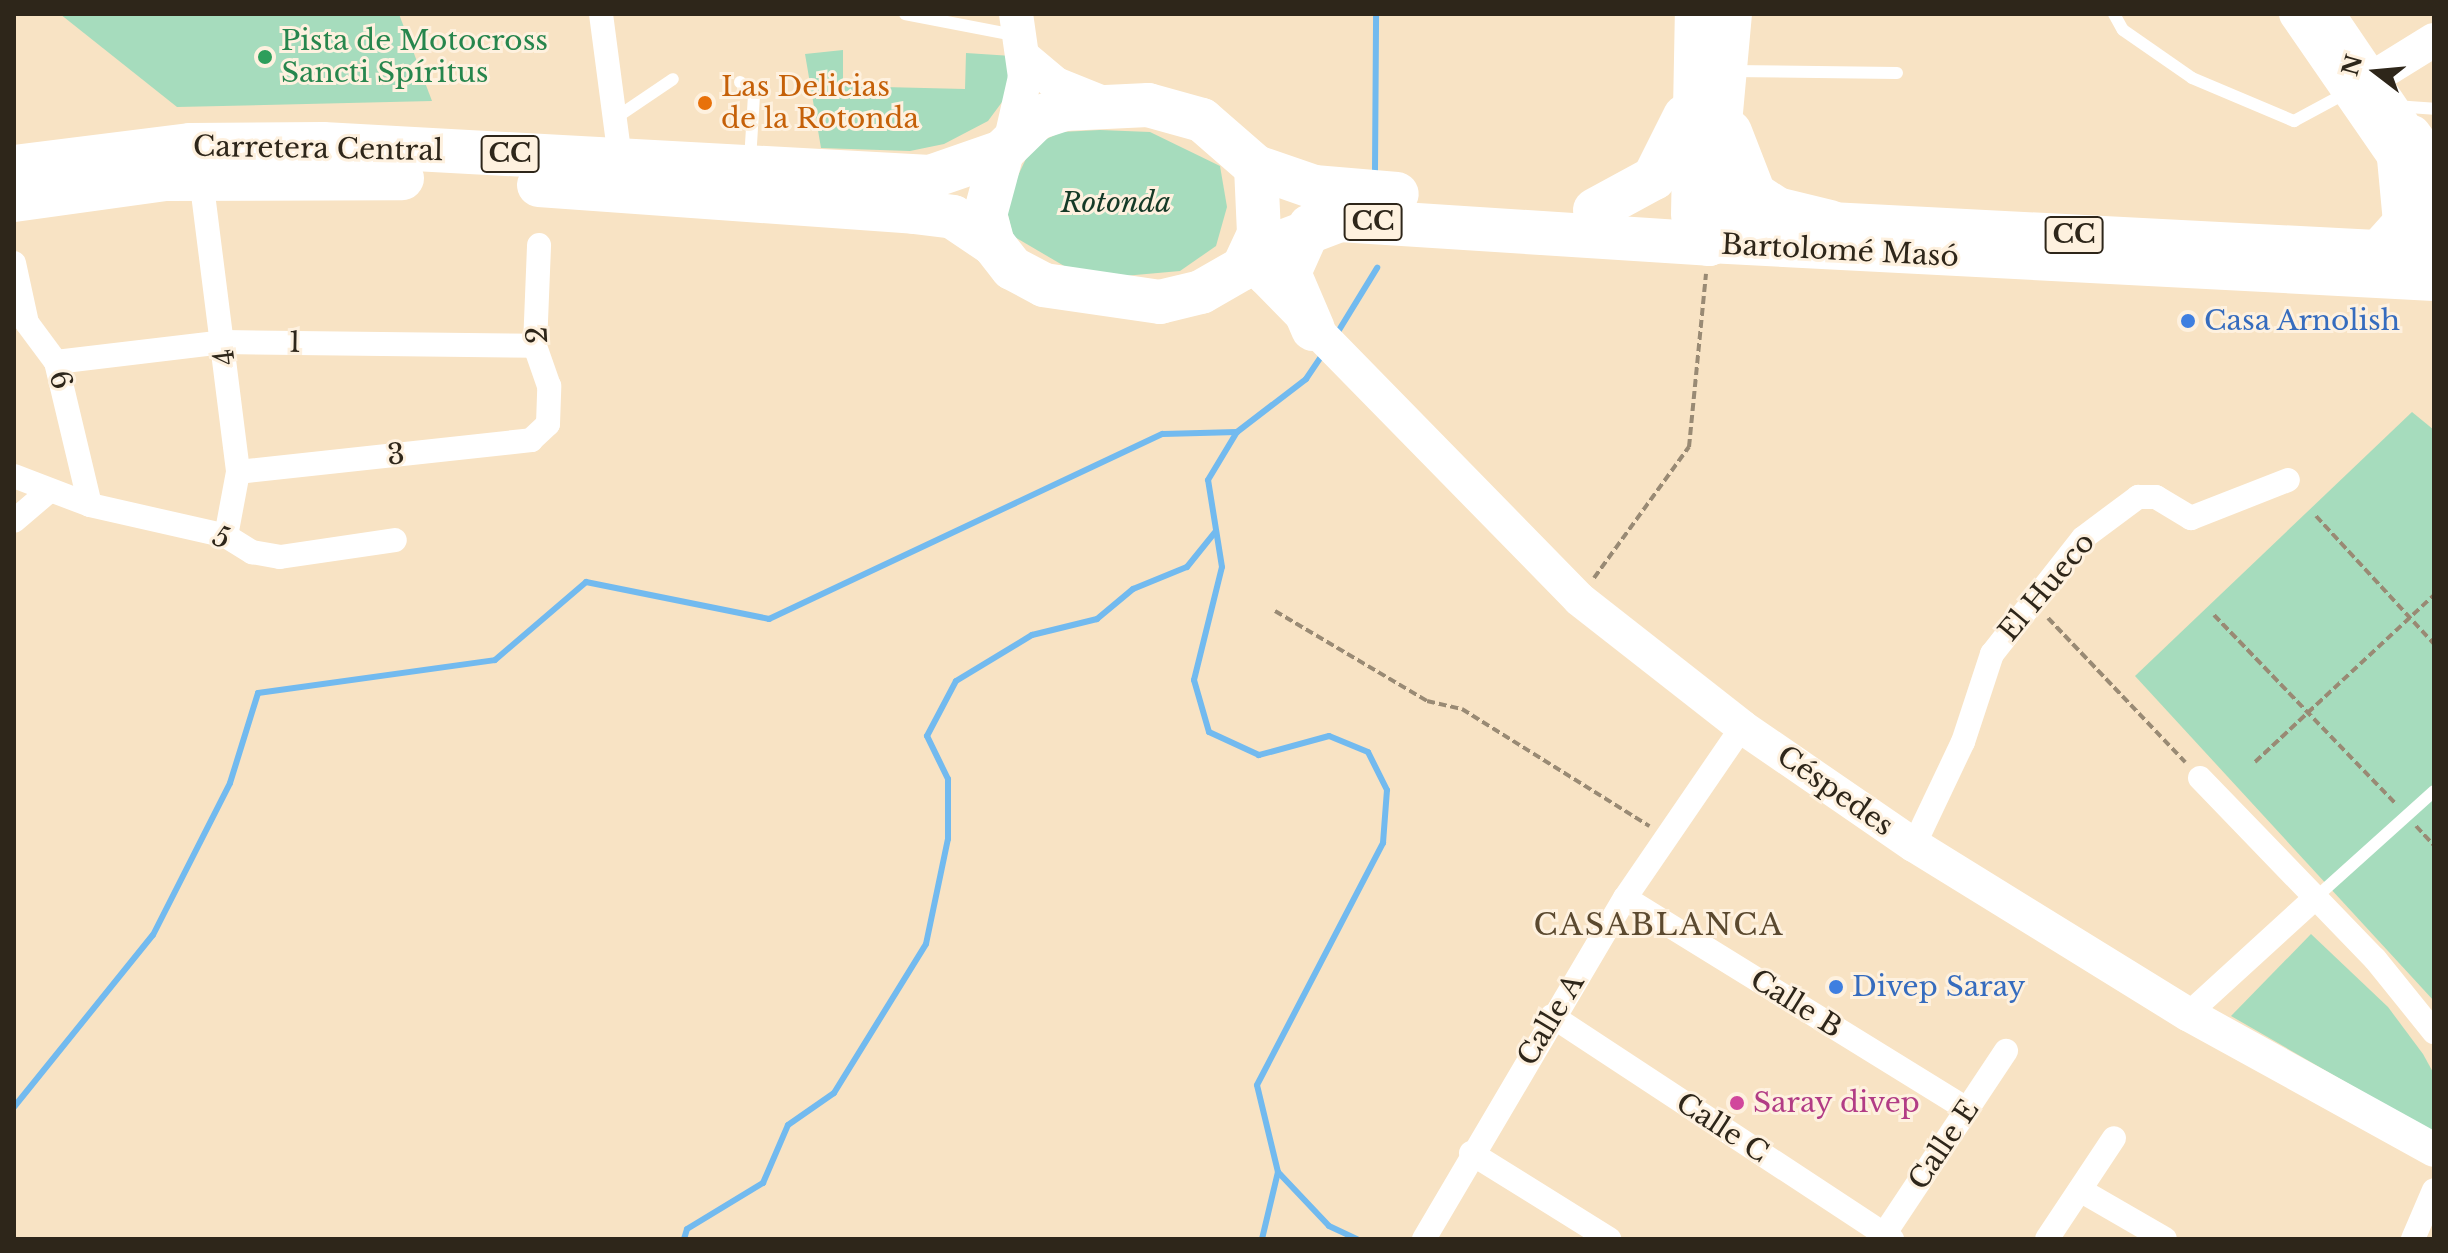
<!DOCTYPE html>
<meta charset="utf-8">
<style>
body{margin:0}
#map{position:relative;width:2448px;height:1253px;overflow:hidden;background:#f8e3c4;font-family:"Libre Baskerville",serif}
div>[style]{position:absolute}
.green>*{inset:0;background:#a6dcbd}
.stream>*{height:6px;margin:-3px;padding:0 3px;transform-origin:3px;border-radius:3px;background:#72baef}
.path>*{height:4px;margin-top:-2px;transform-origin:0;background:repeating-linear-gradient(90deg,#998a74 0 8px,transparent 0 12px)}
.lane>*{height:12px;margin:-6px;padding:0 6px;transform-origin:6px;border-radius:6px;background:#fff}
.street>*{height:24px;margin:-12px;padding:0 12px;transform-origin:12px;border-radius:12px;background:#fff}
.secondary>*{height:34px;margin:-17px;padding:0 17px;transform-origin:17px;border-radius:17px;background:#fff}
.primary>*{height:38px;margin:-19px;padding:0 19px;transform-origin:19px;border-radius:19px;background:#fff}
.highway>*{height:44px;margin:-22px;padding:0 22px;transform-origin:22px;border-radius:22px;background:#fff}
.dots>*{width:22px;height:22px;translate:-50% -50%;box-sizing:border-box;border:4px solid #fef1df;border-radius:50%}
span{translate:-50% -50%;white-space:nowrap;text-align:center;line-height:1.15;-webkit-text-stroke:6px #fef1df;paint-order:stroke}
.shield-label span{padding:2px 6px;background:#fef1df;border:2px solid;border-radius:6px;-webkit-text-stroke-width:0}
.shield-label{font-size:26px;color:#2e261a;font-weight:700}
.leisure-label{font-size:28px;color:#27864d}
.left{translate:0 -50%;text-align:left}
.food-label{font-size:28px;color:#c56008}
.street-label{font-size:28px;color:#2e261a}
.park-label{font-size:28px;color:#153a27;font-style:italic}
.shop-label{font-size:28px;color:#366cbe}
.hotel-label{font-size:28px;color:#b23c85}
.neighbourhood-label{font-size:30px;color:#5b492f;letter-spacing:2px}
.frame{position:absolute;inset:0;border:16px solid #2e261a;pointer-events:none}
.north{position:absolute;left:2336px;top:32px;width:80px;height:80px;-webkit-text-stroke:6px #fef1df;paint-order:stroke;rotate:286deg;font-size:22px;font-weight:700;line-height:32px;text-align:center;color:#2e261a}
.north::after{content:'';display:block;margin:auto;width:28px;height:36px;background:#2e261a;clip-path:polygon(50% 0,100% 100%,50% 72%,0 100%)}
</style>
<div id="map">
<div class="green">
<div style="clip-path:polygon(60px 14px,399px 14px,432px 101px,177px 107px)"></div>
<div style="clip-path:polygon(843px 50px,843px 86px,965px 89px,966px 53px,1012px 56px,1008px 94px,988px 121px,944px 144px,910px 151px,821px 148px,805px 54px)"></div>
<div style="clip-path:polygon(1100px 130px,1150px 132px,1220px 166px,1227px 207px,1216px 246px,1180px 271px,1124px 276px,1071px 270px,1013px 236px,1005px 203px,1032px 146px,1061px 132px)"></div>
<div style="clip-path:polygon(2412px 412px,2434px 430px,2434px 1001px,2135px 676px)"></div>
<div style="clip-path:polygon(2311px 934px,2388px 1007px,2423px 1054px,2434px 1074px,2434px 1133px,2231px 1016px)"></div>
</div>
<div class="stream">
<div style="left:1375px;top:170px;width:156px;rotate:-89.6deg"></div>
<div style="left:1336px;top:335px;width:79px;rotate:-58.5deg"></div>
<div style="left:14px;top:1107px;width:221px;rotate:-51.1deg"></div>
<div style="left:153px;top:935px;width:170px;rotate:-63.1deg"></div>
<div style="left:230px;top:783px;width:94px;rotate:-72.7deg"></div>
<div style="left:258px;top:693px;width:239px;rotate:-7.9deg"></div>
<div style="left:495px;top:660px;width:120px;rotate:-40.6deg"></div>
<div style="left:586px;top:582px;width:187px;rotate:11.4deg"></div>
<div style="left:769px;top:619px;width:435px;rotate:-25.2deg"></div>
<div style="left:1163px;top:434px;width:74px;rotate:-1.5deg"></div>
<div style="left:1278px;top:1172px;width:74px;rotate:46.6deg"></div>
<div style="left:1329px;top:1226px;width:31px;rotate:25deg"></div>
<div style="left:684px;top:1239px;width:10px;rotate:-73deg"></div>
<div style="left:687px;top:1229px;width:89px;rotate:-31.2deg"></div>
<div style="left:763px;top:1183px;width:63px;rotate:-66.7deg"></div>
<div style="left:788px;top:1125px;width:56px;rotate:-34.8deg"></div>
<div style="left:834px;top:1093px;width:175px;rotate:-58.3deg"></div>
<div style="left:926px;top:944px;width:107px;rotate:-78.2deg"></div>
<div style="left:948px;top:839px;width:60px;rotate:-90deg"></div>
<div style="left:948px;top:779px;width:48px;rotate:-116deg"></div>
<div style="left:927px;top:736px;width:62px;rotate:-62.2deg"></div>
<div style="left:956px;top:681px;width:89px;rotate:-31.2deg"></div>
<div style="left:1032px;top:635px;width:67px;rotate:-13.8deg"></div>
<div style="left:1097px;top:619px;width:47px;rotate:-39.8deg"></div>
<div style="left:1133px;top:589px;width:58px;rotate:-22.2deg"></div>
<div style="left:1187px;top:567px;width:46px;rotate:-51.1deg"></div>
<div style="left:1262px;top:1239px;width:69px;rotate:-76.6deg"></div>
<div style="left:1278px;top:1172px;width:89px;rotate:-103.6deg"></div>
<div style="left:1257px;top:1085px;width:273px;rotate:-62.5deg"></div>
<div style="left:1383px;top:843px;width:53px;rotate:-85.7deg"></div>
<div style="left:1387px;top:790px;width:42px;rotate:-116.6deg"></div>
<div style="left:1368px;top:752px;width:42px;rotate:-157.7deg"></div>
<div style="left:1329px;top:736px;width:73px;rotate:164.8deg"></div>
<div style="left:1259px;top:755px;width:55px;rotate:-155.3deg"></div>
<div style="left:1209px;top:732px;width:54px;rotate:-106.1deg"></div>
<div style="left:1194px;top:680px;width:116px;rotate:-76.1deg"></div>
<div style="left:1222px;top:567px;width:88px;rotate:-99.1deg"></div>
<div style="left:1208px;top:480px;width:56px;rotate:-58.9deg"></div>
<div style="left:1237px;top:432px;width:87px;rotate:-37.5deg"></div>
<div style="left:1306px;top:379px;width:30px;rotate:-56deg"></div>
</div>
<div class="path">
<div style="left:2316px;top:516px;width:174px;rotate:47.3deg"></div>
<div style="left:1594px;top:578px;width:162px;rotate:-54.1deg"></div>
<div style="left:1689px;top:447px;width:174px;rotate:-84.4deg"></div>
<div style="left:1275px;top:611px;width:177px;rotate:30.6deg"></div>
<div style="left:1427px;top:701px;width:36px;rotate:13deg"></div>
<div style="left:1462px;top:709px;width:221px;rotate:32deg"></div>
<div style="left:2214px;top:615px;width:264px;rotate:46.1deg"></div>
<div style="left:2048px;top:618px;width:199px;rotate:46.4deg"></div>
<div style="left:2255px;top:762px;width:245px;rotate:-43deg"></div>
<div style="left:2416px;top:826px;width:26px;rotate:47deg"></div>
</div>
<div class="lane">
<div style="left:905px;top:14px;width:111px;rotate:10.9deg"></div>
<div style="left:2114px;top:14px;width:18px;rotate:61deg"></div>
<div style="left:2123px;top:30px;width:84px;rotate:34.8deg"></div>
<div style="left:2192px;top:78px;width:111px;rotate:22.9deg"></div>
<div style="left:2294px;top:121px;width:59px;rotate:-28.3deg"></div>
<div style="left:1730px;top:71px;width:167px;rotate:0.7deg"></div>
<div style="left:740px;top:82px;width:19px;rotate:43deg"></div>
<div style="left:754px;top:95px;width:65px;rotate:93.5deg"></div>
<div style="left:2395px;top:106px;width:39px;rotate:4deg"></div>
<div style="left:614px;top:119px;width:71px;rotate:-34.1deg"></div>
<div style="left:2313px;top:900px;width:163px;rotate:-42deg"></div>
</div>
<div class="street">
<div style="left:601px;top:14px;width:146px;rotate:82.5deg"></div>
<div style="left:201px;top:178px;width:296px;rotate:82.8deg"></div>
<div style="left:238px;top:472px;width:65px;rotate:100.6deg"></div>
<div style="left:14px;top:263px;width:61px;rotate:77.8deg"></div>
<div style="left:27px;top:323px;width:49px;rotate:53.4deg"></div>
<div style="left:56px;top:362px;width:147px;rotate:76.6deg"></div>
<div style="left:56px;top:362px;width:168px;rotate:-6.8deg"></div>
<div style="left:223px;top:342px;width:312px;rotate:0.7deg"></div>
<div style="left:238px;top:472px;width:295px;rotate:-6.2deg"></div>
<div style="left:531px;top:440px;width:23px;rotate:-43deg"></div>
<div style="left:548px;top:424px;width:38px;rotate:-88deg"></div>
<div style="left:549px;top:386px;width:42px;rotate:-109.3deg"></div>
<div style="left:535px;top:346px;width:101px;rotate:-87.7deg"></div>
<div style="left:14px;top:476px;width:81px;rotate:20.9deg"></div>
<div style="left:90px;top:505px;width:139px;rotate:12.8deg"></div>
<div style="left:226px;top:536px;width:31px;rotate:32deg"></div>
<div style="left:252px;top:552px;width:28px;rotate:10deg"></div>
<div style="left:280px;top:557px;width:116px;rotate:-8.4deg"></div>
<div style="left:14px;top:521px;width:46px;rotate:-40.6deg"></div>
<div style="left:2200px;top:778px;width:252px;rotate:46deg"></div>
<div style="left:2375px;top:959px;width:94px;rotate:51.1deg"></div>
<div style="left:1914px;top:845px;width:114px;rotate:-64.6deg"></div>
<div style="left:1963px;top:742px;width:93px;rotate:-71.8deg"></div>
<div style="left:1992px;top:654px;width:147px;rotate:-51.9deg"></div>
<div style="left:2083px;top:538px;width:69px;rotate:-36.7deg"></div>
<div style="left:2138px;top:497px;width:18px"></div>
<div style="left:2156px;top:497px;width:41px;rotate:31deg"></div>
<div style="left:2191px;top:518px;width:104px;rotate:-21.4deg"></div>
<div style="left:1625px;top:898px;width:403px;rotate:31.7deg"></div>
<div style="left:2188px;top:1014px;width:169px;rotate:-42.4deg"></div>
<div style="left:1552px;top:1016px;width:407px;rotate:33.3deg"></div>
<div style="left:1471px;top:1153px;width:163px;rotate:31.9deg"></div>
<div style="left:2080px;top:1190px;width:98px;rotate:30deg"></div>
<div style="left:1424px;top:1239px;width:396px;rotate:-59.5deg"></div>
<div style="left:1625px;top:898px;width:207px;rotate:-55.6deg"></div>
<div style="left:1881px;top:1239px;width:226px;rotate:-56.4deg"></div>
<div style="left:2047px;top:1239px;width:121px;rotate:-56.4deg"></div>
<div style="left:2413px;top:1239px;width:53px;rotate:-66.8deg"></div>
</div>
<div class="secondary">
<div style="left:2296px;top:14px;width:219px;rotate:55.4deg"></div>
<div style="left:2420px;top:194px;width:42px;rotate:70.7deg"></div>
<div style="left:2328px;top:14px;width:171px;rotate:55.9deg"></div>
<div style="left:1025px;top:58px;width:40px;rotate:40deg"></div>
<div style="left:1056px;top:84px;width:51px;rotate:22deg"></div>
<div style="left:2353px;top:90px;width:95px;rotate:-31.7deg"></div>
<div style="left:1010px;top:143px;width:68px;rotate:-77.2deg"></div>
<div style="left:1025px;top:77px;width:64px;rotate:-98.1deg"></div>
<div style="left:1252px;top:255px;width:26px;rotate:61deg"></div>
<div style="left:1265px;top:278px;width:449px;rotate:45.6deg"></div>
<div style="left:1579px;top:599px;width:207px;rotate:38.1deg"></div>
<div style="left:1742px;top:727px;width:209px;rotate:34.5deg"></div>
<div style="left:1914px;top:845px;width:322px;rotate:31.7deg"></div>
<div style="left:2188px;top:1014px;width:281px;rotate:28.9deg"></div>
</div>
<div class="primary">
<div style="left:2412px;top:134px;width:37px;rotate:54deg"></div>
<div style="left:1714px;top:215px;width:721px;rotate:2.94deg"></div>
<div style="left:1709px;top:244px;width:726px;rotate:3deg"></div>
<div style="left:2375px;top:252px;width:40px;rotate:-48deg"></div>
<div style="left:2402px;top:222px;width:63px;rotate:-95.4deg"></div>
</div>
<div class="highway">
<div style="left:1148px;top:105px;width:56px;rotate:15.5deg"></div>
<div style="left:1202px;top:120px;width:72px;rotate:41deg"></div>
<div style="left:1256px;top:167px;width:67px;rotate:87.4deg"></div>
<div style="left:1259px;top:234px;width:38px;rotate:115deg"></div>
<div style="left:1243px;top:268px;width:48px;rotate:150.3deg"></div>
<div style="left:1201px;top:292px;width:42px;rotate:166.3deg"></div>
<div style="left:1160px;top:302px;width:117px;rotate:-171.7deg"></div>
<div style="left:1044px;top:285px;width:36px;rotate:-152deg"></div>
<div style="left:1012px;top:268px;width:31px;rotate:-128deg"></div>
<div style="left:993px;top:244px;width:30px;rotate:-105deg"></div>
<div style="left:985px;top:215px;width:65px;rotate:-74.9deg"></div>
<div style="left:1002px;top:152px;width:49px;rotate:-44.2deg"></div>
<div style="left:1037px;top:118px;width:28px;rotate:-18deg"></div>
<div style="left:1064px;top:109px;width:84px;rotate:-2.7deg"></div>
<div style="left:1730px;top:132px;width:66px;rotate:68.8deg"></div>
<div style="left:1754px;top:194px;width:27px;rotate:33deg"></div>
<div style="left:1777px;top:209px;width:55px;rotate:13.8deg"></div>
<div style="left:14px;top:167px;width:177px;rotate:-7.1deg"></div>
<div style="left:190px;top:145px;width:133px;rotate:-0.4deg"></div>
<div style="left:323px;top:144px;width:608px;rotate:3.11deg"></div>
<div style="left:930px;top:177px;width:76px;rotate:-19.1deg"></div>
<div style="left:1256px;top:167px;width:61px;rotate:19deg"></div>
<div style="left:1314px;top:187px;width:83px;rotate:4.8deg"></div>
<div style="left:539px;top:185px;width:376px;rotate:4.1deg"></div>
<div style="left:914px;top:212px;width:39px;rotate:7deg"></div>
<div style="left:953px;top:217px;width:48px;rotate:34deg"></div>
<div style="left:14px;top:200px;width:153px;rotate:-7.9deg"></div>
<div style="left:166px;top:179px;width:236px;rotate:-0.2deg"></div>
<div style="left:1595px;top:210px;width:67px;rotate:-28.5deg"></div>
<div style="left:1654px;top:178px;width:69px;rotate:-63.4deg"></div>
<div style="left:1693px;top:215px;width:201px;rotate:-88.9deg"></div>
<div style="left:1310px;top:226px;width:51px;rotate:114.1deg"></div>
<div style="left:1289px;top:273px;width:61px;rotate:66.8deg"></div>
<div style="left:1253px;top:253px;width:93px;rotate:-20.8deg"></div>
<div style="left:1340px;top:220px;width:370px;rotate:3.7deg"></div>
<div style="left:1709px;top:244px;width:231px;rotate:-84.8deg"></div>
</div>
<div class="dots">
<div style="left:265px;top:57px;background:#2e9e5b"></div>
<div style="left:705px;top:103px;background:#e8710a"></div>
<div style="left:2188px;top:321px;background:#3f7fe0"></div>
<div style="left:1836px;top:987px;background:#3f7fe0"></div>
<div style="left:1737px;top:1103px;background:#d1479c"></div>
</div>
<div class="shield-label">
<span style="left:510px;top:154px">CC</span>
<span style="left:1373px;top:222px">CC</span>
<span style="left:2074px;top:235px">CC</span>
</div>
<div class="leisure-label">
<span class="left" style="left:281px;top:57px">Pista de Motocross<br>Sancti Spíritus</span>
</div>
<div class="food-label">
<span class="left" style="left:721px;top:103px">Las Delicias<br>de la Rotonda</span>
</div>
<div class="street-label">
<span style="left:318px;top:149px;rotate:1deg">Carretera Central</span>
<span style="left:1840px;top:251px;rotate:3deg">Bartolomé Masó</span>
<span style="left:538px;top:335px;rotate:-93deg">2</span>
<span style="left:295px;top:343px;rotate:1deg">1</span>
<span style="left:225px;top:357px;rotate:-97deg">4</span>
<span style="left:60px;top:380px;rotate:72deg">6</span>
<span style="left:396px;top:455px;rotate:-6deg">3</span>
<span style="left:221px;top:538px;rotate:21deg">5</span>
<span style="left:2047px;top:587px;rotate:-50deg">El Hueco</span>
<span style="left:1835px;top:791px;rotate:35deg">Céspedes</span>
<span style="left:1796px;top:1004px;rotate:32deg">Calle B</span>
<span style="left:1551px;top:1020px;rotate:-59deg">Calle A</span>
<span style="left:1722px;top:1128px;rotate:33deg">Calle C</span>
<span style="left:1944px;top:1145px;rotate:-56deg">Calle E</span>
</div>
<div class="park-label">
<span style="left:1116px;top:203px">Rotonda</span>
</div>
<div class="shop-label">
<span class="left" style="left:2204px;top:321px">Casa Arnolish</span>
<span class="left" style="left:1852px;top:987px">Divep Saray</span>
</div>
<div class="hotel-label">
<span class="left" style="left:1753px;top:1103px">Saray divep</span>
</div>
<div class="neighbourhood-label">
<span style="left:1659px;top:925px">CASABLANCA</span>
</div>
<div class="frame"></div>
<div class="north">N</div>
</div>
